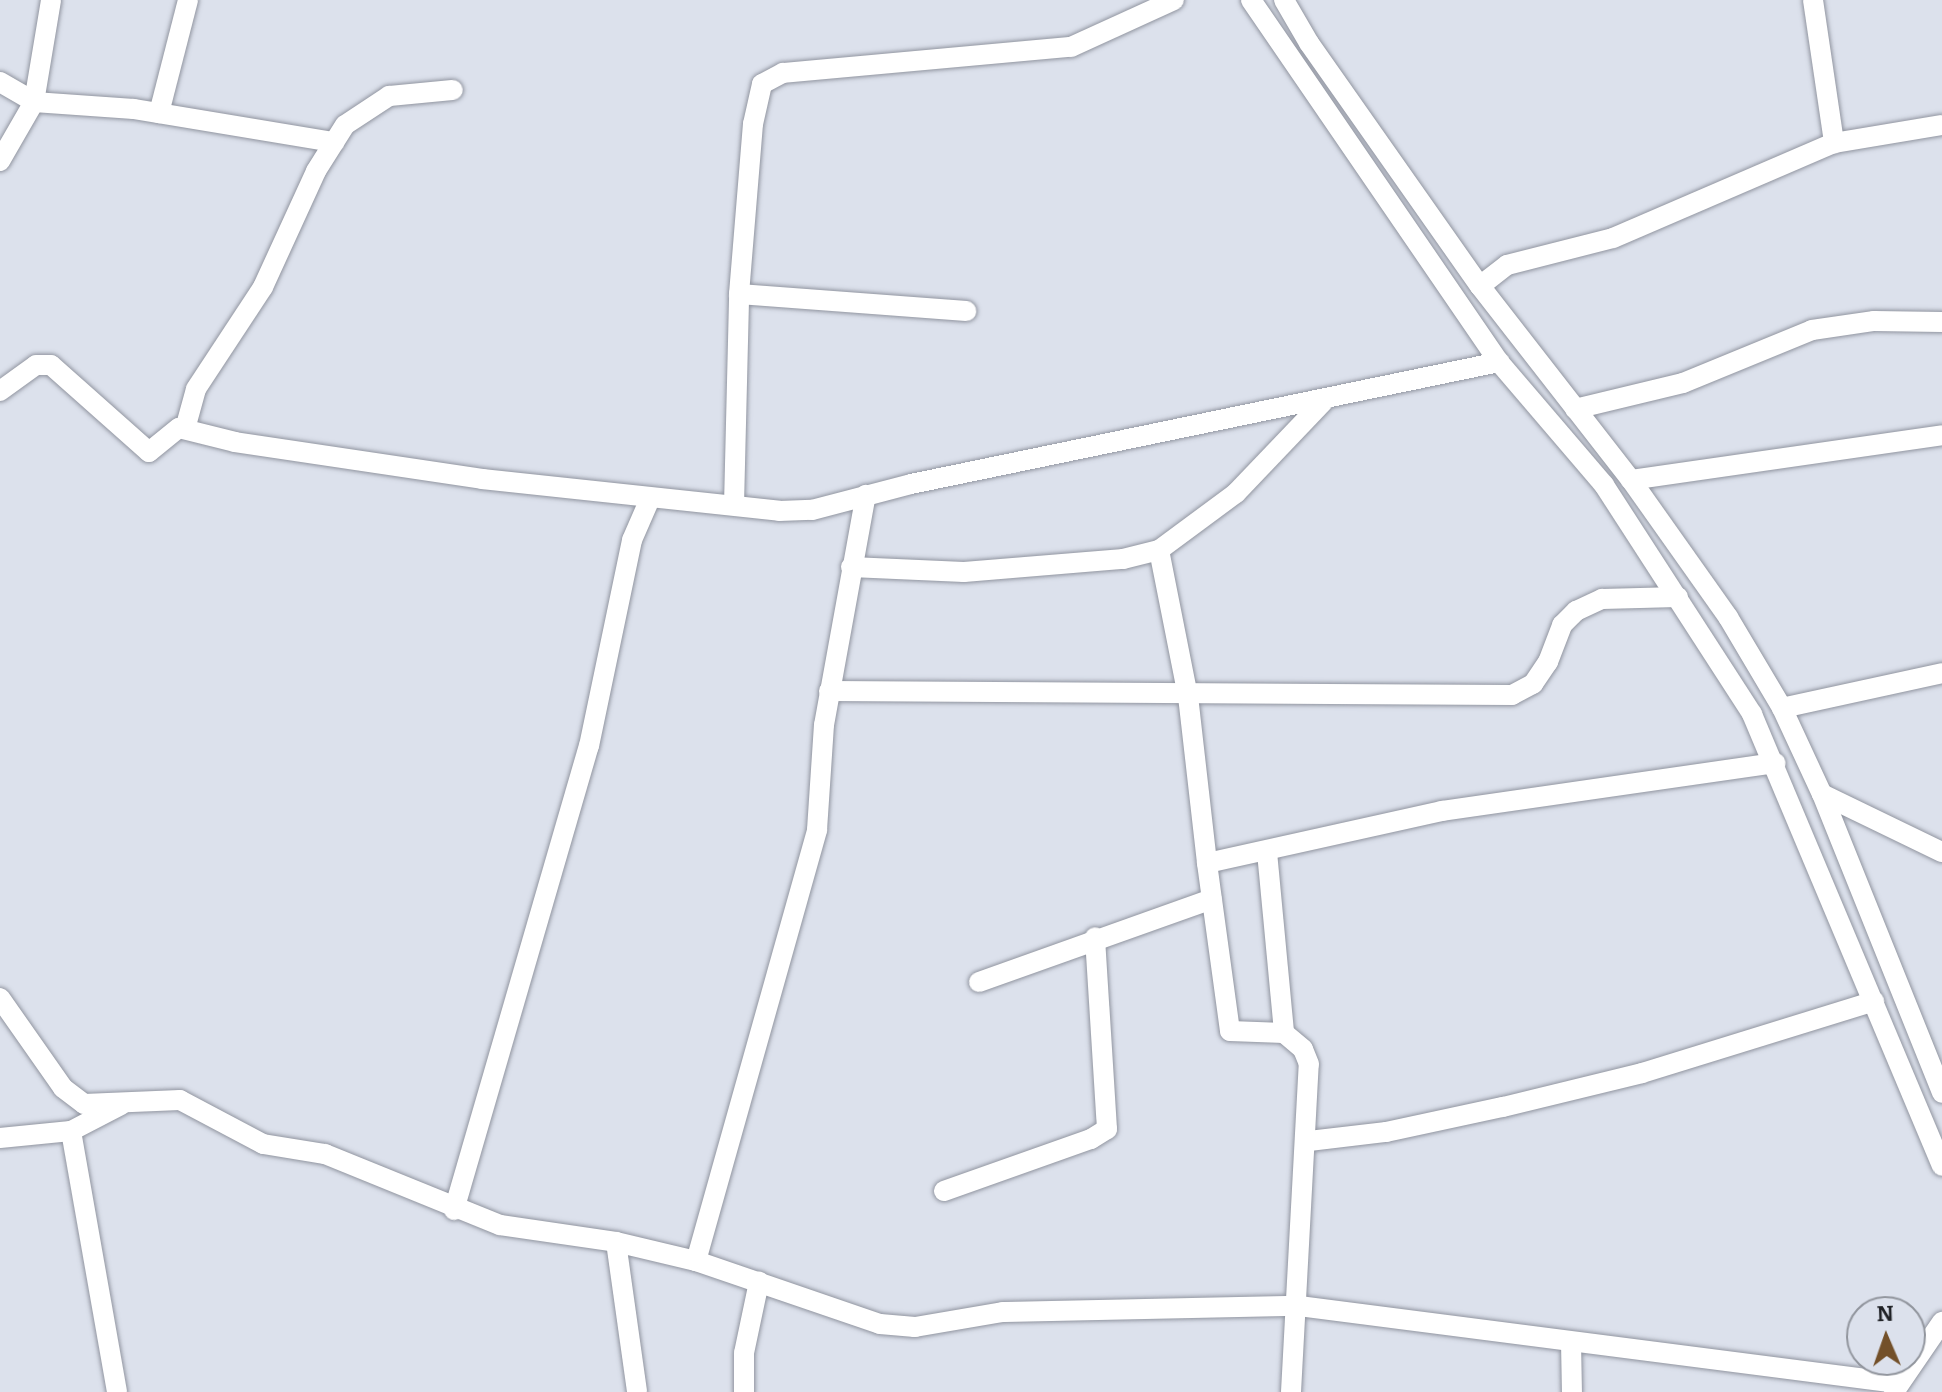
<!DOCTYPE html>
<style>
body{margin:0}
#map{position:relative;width:1942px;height:1392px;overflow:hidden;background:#dce1ec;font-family:Bitter,serif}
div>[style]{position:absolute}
.roads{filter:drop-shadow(0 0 2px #9195a0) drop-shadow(0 0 2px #9195a0)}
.minor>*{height:20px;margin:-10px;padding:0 10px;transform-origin:10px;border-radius:10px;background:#fff}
span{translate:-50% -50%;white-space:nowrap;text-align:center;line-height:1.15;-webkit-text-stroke:7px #dce1ec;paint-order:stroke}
.north{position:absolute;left:1846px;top:1296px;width:80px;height:80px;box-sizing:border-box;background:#dce1ec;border:2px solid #91959d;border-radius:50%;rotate:358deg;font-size:22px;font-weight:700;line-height:32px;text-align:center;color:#202226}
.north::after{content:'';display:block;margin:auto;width:28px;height:36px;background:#735029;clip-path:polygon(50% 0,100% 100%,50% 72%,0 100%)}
</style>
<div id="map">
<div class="roads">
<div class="minor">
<div style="left:1251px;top:0;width:439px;rotate:55.6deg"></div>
<div style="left:1499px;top:362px;width:162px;rotate:49.5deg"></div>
<div style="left:1604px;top:485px;width:273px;rotate:57.1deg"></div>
<div style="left:1752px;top:714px;width:490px;rotate:67.2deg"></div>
<div style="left:1284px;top:0;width:50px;rotate:59.8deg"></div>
<div style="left:1309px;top:43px;width:297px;rotate:54.9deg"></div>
<div style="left:1480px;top:286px;width:246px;rotate:52.1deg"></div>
<div style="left:1631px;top:480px;width:168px;rotate:54.7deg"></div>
<div style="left:1728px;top:617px;width:106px;rotate:59.3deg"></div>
<div style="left:1782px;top:708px;width:95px;rotate:65.1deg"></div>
<div style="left:1822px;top:794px;width:322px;rotate:68.1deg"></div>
<div style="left:1813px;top:0;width:145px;rotate:81.6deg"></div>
<div style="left:0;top:82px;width:39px;rotate:30deg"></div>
<div style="left:34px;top:102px;width:100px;rotate:4deg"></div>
<div style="left:134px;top:109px;width:203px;rotate:9.4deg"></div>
<div style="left:159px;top:113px;width:117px;rotate:-75.6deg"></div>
<div style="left:0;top:161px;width:68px;rotate:-60deg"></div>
<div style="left:34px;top:102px;width:103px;rotate:-80.5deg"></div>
<div style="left:1480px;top:286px;width:34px;rotate:-38deg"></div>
<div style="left:1507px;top:265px;width:109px;rotate:-14.3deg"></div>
<div style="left:1613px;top:238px;width:241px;rotate:-23.3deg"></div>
<div style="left:1834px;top:143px;width:109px;rotate:-9.5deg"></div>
<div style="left:739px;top:294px;width:228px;rotate:4.3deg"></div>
<div style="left:0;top:391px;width:44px;rotate:-35.8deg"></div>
<div style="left:36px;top:365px;width:15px"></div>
<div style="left:51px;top:365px;width:131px;rotate:41.6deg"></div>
<div style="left:149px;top:452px;width:38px;rotate:-39deg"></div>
<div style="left:179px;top:428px;width:58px;rotate:14deg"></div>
<div style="left:235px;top:442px;width:250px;rotate:8.5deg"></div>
<div style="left:482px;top:479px;width:299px;rotate:6.1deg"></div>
<div style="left:779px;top:511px;width:33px;rotate:-2deg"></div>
<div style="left:812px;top:510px;width:102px;rotate:-14.7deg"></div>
<div style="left:911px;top:484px;width:601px;rotate:-11.72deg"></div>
<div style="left:1575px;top:409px;width:111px;rotate:-13.5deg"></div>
<div style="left:1683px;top:383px;width:139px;rotate:-22.3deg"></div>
<div style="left:1812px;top:330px;width:63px;rotate:-8.3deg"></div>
<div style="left:1874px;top:321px;width:68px;rotate:0.8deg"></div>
<div style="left:185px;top:429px;width:41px;rotate:-74.6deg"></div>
<div style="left:196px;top:389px;width:122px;rotate:-56.7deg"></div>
<div style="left:263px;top:287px;width:128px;rotate:-65.4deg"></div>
<div style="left:316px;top:171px;width:54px;rotate:-57.8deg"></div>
<div style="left:345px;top:125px;width:53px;rotate:-33.4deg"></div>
<div style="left:389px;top:96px;width:64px;rotate:-5.4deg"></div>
<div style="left:1631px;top:480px;width:314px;rotate:-8.2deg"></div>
<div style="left:734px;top:505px;width:211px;rotate:-88.6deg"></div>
<div style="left:739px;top:294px;width:171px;rotate:-85.3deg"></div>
<div style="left:753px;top:124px;width:41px;rotate:-77.3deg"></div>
<div style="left:762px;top:84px;width:24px;rotate:-28deg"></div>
<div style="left:783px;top:73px;width:289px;rotate:-5.2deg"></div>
<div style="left:1071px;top:47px;width:113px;rotate:-24.5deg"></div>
<div style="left:1159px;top:550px;width:149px;rotate:78.8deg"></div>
<div style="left:1188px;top:696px;width:168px;rotate:83.5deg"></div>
<div style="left:851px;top:567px;width:113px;rotate:2.5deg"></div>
<div style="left:964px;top:572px;width:160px;rotate:-4.7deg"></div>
<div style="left:1123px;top:559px;width:37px;rotate:-14deg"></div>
<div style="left:1159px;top:550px;width:96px;rotate:-36.5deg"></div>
<div style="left:1236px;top:493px;width:126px;rotate:-46.3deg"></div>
<div style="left:829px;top:691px;width:683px;rotate:0.34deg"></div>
<div style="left:1512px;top:695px;width:24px;rotate:-28deg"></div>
<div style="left:1533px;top:684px;width:27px;rotate:-56deg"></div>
<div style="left:1548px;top:662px;width:40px;rotate:-69deg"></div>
<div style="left:1562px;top:625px;width:20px;rotate:-45deg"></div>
<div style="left:1576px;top:611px;width:29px;rotate:-25deg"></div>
<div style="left:1602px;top:599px;width:76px;rotate:-1.5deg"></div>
<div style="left:1782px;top:708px;width:164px;rotate:-12.3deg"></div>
<div style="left:1822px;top:794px;width:133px;rotate:25.8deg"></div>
<div style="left:1267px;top:852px;width:182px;rotate:84.6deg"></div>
<div style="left:979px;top:982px;width:247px;rotate:-19.6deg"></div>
<div style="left:0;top:998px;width:110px;rotate:55deg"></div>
<div style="left:63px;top:1088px;width:26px;rotate:37deg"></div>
<div style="left:84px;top:1104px;width:96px;rotate:-2.4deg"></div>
<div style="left:180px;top:1100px;width:94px;rotate:27.9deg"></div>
<div style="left:263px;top:1144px;width:63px;rotate:9.2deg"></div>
<div style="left:325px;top:1154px;width:189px;rotate:22.1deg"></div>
<div style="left:500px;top:1225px;width:117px;rotate:8.3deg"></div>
<div style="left:616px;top:1242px;width:82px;rotate:13.4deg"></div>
<div style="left:696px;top:1261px;width:194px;rotate:18.9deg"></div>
<div style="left:880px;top:1324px;width:35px;rotate:5deg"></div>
<div style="left:915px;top:1327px;width:89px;rotate:-9.7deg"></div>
<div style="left:1003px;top:1312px;width:296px;rotate:-1.2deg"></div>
<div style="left:1299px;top:1306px;width:603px;rotate:7.34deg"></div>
<div style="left:71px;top:1131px;width:265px;rotate:80deg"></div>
<div style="left:0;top:1138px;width:71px;rotate:-5.6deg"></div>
<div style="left:71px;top:1131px;width:56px;rotate:-27.5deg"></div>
<div style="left:1309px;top:1141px;width:78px;rotate:-6.7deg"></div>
<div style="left:1386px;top:1132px;width:120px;rotate:-12.1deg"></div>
<div style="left:1503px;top:1107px;width:143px;rotate:-13.7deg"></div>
<div style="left:1642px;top:1073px;width:243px;rotate:-17.2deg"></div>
<div style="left:944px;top:1191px;width:156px;rotate:-19.5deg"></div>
<div style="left:1091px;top:1139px;width:19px;rotate:-32deg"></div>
<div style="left:1107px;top:1129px;width:192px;rotate:-93.6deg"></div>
<div style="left:454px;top:1210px;width:483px;rotate:-73.8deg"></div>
<div style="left:589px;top:746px;width:210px;rotate:-78.2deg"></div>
<div style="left:632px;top:540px;width:43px;rotate:-66.4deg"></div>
<div style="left:616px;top:1242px;width:151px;rotate:82deg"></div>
<div style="left:696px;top:1261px;width:448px;rotate:-74.3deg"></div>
<div style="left:817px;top:830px;width:105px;rotate:-86.2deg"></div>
<div style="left:824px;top:725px;width:234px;rotate:-79.7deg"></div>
<div style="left:1571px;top:1342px;width:50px;rotate:88.9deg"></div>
<div style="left:744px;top:1392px;width:39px;rotate:-90deg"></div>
<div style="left:744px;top:1353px;width:73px;rotate:-78.1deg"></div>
<div style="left:1291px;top:1392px;width:328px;rotate:-86.9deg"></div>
<div style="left:1309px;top:1064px;width:16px;rotate:-112deg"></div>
<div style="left:1303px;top:1049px;width:25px;rotate:-140deg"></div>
<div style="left:1284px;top:1033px;width:54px;rotate:-177.9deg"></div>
<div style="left:1230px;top:1031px;width:170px;rotate:-97.8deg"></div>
<div style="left:1207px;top:863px;width:241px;rotate:-12.5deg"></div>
<div style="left:1442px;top:811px;width:337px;rotate:-8.2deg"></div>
<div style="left:1894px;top:1392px;width:85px;rotate:-55.6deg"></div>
</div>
</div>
<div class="north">N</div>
</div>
